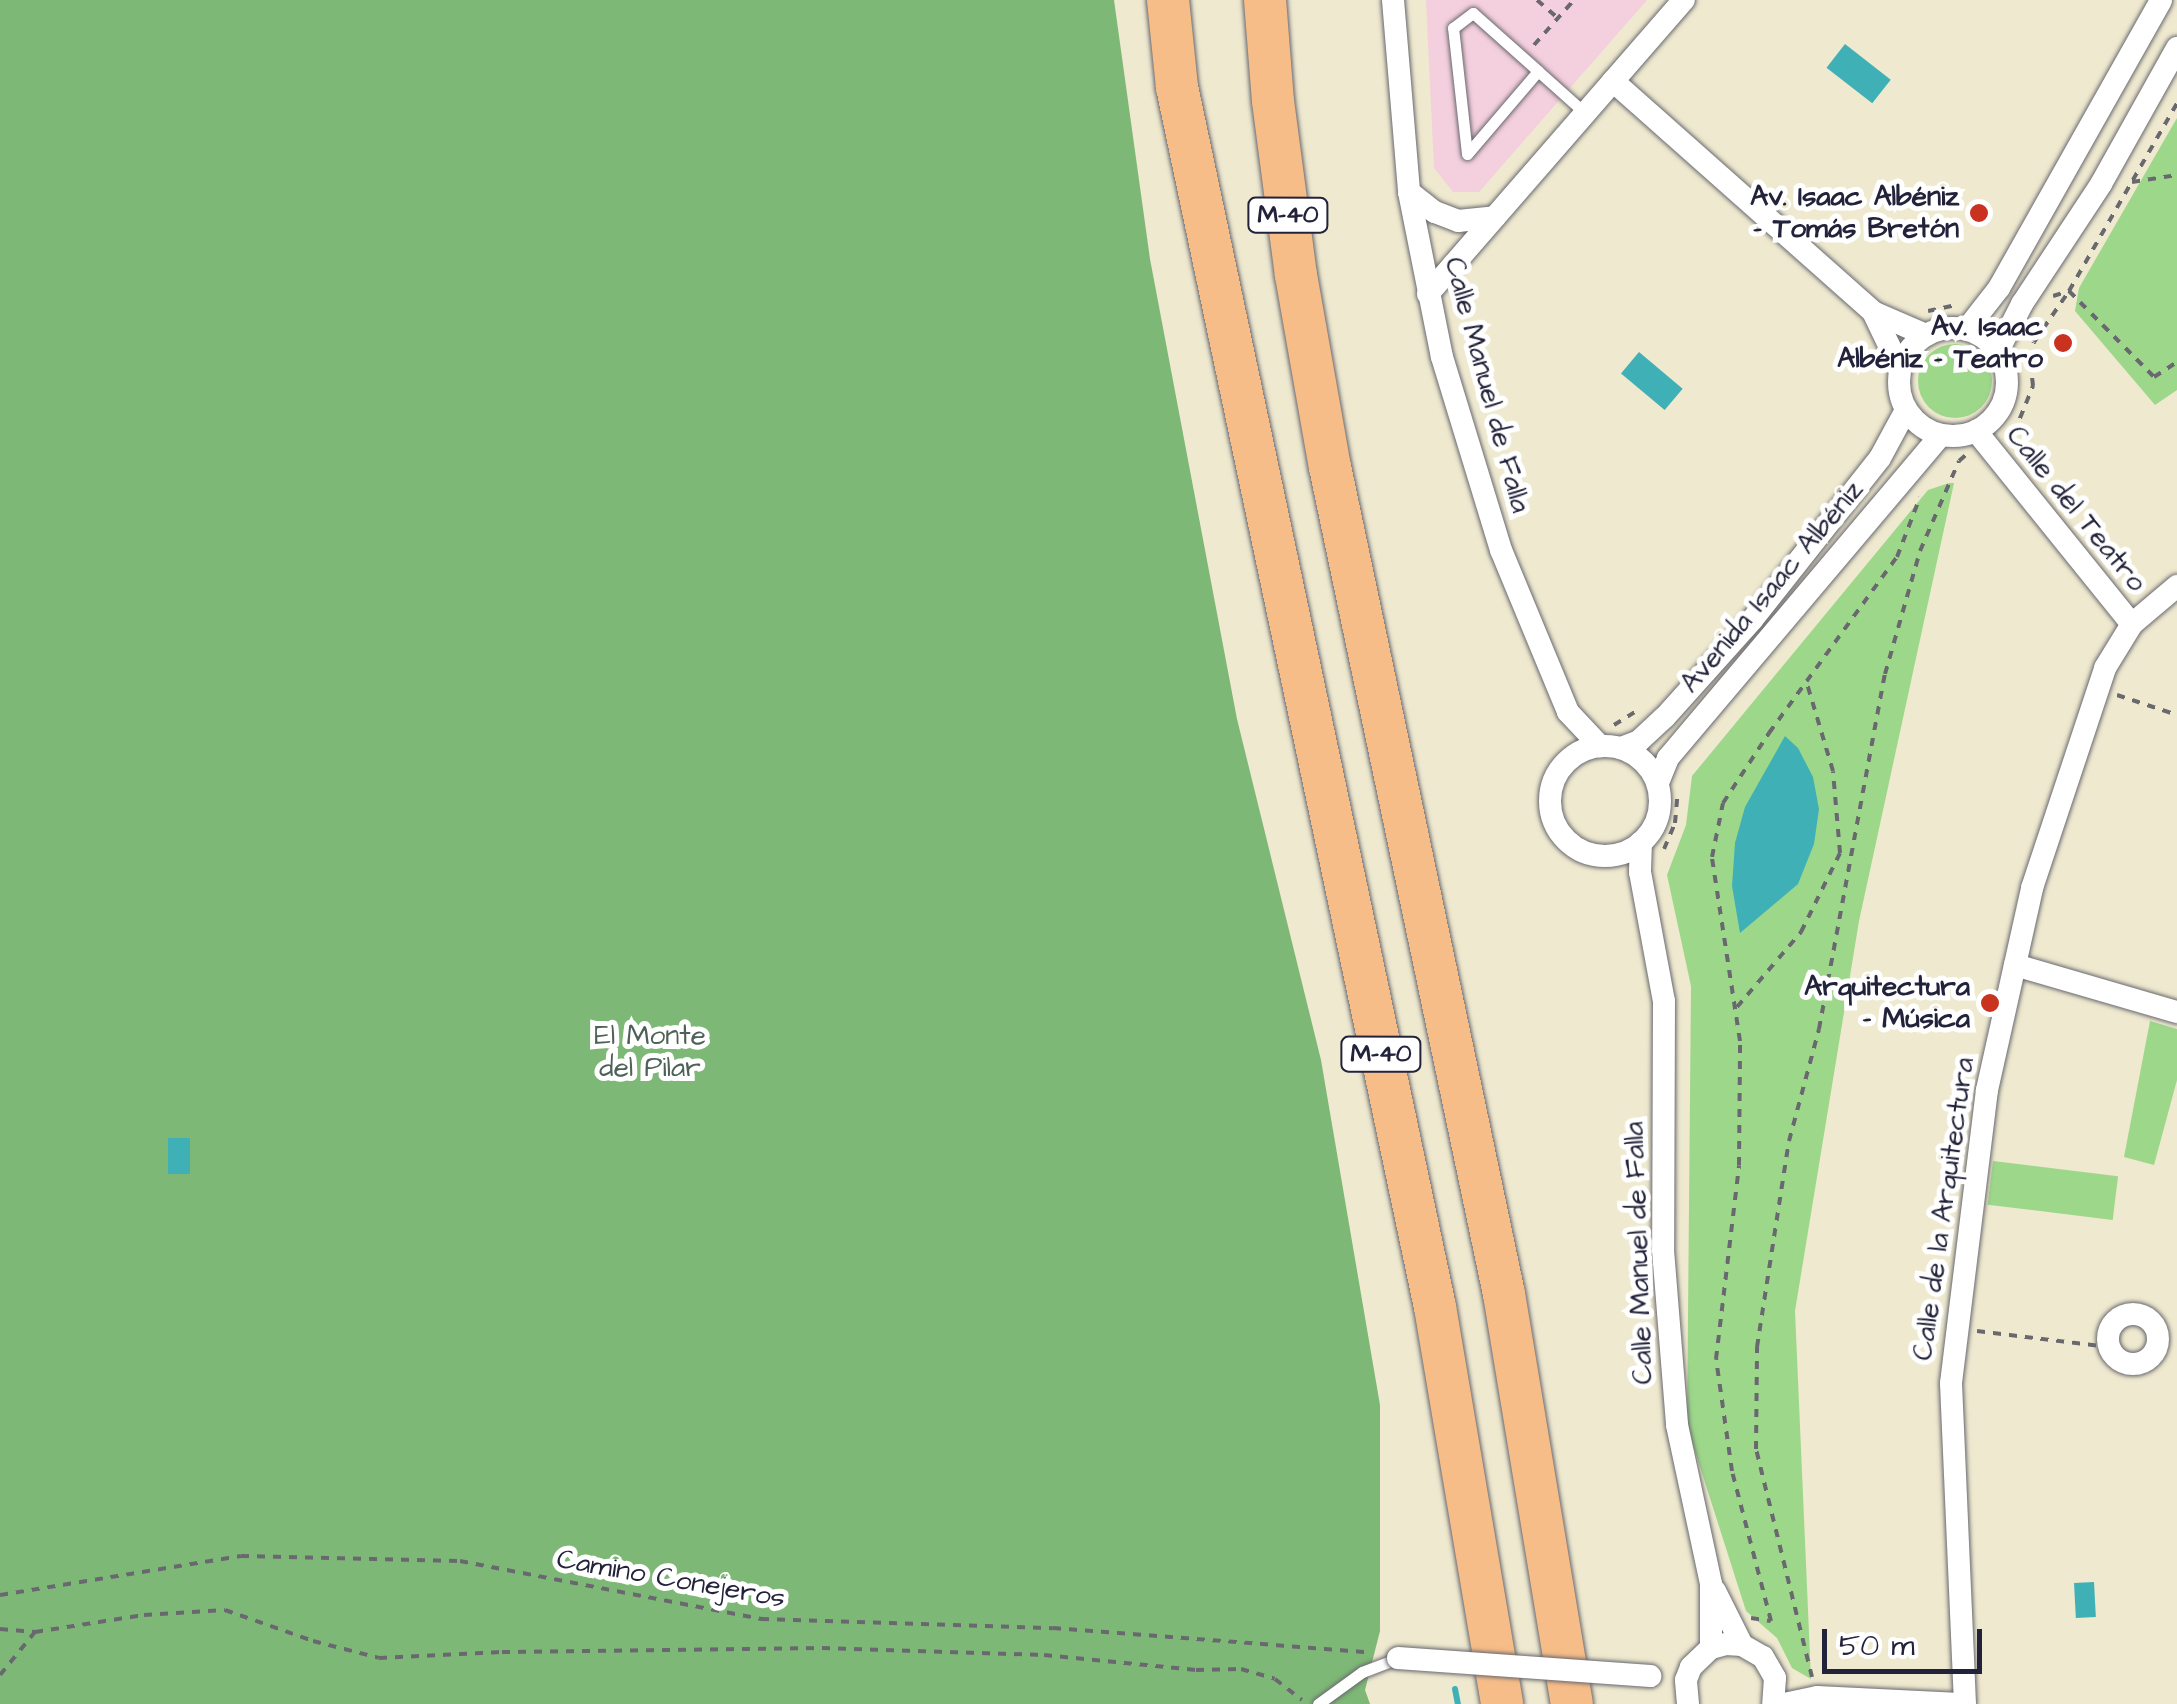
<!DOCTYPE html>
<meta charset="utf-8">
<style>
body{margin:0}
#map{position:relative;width:2177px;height:1704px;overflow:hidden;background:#eee9cf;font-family:"Architects Daughter",sans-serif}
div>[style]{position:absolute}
.built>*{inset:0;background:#f4cfdd}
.green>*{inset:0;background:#9dd78a;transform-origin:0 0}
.round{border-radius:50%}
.forest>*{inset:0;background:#7eb876}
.water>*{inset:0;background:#3fb0b6;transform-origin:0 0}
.stream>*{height:6px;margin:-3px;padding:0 3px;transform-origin:3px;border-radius:3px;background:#3fb0b6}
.path>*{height:4px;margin-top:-2px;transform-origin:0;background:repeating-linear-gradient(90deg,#69686f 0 8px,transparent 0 16px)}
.roads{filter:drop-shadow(0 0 2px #69686f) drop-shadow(0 0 2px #69686f)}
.lane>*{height:11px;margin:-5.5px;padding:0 5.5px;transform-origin:5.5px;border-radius:5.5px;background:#fff}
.street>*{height:22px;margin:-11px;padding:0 11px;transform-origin:11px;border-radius:11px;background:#fff}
.street>.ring{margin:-11px;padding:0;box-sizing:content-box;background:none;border:22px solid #fff;border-radius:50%}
.highway>*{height:42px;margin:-21px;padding:0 21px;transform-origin:21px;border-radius:21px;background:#f7bd88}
.bridges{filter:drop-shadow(0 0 2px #69686f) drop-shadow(0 0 2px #69686f)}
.street-bridge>*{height:22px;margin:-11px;padding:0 11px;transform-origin:11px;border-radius:11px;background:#fff}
.dots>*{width:28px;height:28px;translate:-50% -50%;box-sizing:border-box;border:5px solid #fff;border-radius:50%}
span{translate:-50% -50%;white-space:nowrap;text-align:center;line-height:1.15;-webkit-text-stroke:10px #fff;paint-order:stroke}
.shield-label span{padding:2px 8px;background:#fff;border:2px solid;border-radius:8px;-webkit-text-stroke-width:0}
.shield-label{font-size:25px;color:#22223b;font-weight:700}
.poi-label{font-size:28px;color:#22223b;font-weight:700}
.right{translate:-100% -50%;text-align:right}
.street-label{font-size:28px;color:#22223b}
.park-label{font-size:28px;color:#4d6157}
.scale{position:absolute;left:1822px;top:1629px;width:160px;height:45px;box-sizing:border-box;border:5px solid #22223b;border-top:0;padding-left:12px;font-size:30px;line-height:35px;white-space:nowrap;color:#22223b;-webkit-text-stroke:8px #fff;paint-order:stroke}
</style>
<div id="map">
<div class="built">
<div style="clip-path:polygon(1426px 0,1647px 0,1479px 192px,1453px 192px,1434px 168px)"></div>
</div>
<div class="green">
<div style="clip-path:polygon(2177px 118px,2177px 390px,2155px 405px,2075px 311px,2079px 288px)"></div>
<div class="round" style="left:1918px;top:344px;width:74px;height:74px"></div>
<div style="clip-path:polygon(1949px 483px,1954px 483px,1859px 921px,1795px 1311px,1811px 1679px,1792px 1668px,1777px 1638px,1746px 1611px,1687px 1426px,1691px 986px,1667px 875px,1686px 825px,1692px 776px,1928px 490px)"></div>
<div style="clip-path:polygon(2150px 1021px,2177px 1029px,2177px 1080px,2154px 1165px,2124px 1157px)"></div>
<div style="left:1993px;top:1161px;width:126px;height:44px;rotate:7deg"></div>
</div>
<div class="forest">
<div style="clip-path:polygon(0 0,1114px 0,1150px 259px,1237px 719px,1321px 1060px,1380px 1405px,1380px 1631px,1365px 1690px,1370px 1704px,0 1704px)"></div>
</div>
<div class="water">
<div style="left:1845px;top:44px;width:58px;height:30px;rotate:38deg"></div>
<div style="left:1639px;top:352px;width:57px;height:28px;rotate:40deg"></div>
<div style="clip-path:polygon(1785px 736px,1798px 748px,1813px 777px,1819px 809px,1814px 844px,1798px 884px,1740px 933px,1732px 886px,1735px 843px,1745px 807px)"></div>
<div style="left:168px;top:1138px;width:22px;height:36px"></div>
<div style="left:2094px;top:1582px;width:35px;height:20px;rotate:87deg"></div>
</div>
<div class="stream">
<div style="left:1455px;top:1689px;width:15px;rotate:79deg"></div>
</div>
<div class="path">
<div style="left:1537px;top:0;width:28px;rotate:41deg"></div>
<div style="left:1534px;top:45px;width:60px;rotate:-48.4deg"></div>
<div style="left:2132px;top:182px;width:46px;rotate:-8.8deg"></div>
<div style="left:2053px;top:296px;width:17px;rotate:-17deg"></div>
<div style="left:2069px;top:291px;width:121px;rotate:45.3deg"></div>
<div style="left:2154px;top:377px;width:27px;rotate:-33deg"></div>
<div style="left:1928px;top:311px;width:30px;rotate:-12deg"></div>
<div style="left:2009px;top:436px;width:6px;rotate:-31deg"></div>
<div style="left:2014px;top:433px;width:51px;rotate:-68deg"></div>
<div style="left:2033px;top:386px;width:27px;rotate:-96deg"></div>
<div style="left:2030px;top:359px;width:17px;rotate:-77deg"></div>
<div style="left:2034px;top:342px;width:62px;rotate:-55.5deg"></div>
<div style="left:2069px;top:291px;width:217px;rotate:-60.1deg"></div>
<div style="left:2117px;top:695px;width:63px;rotate:18.4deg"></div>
<div style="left:1614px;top:725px;width:31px;rotate:-32deg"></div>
<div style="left:1664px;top:849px;width:28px;rotate:-67deg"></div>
<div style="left:1675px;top:823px;width:32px;rotate:-85deg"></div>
<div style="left:1737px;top:1007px;width:99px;rotate:-49.5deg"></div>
<div style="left:1801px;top:932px;width:88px;rotate:-63.7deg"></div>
<div style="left:1840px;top:853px;width:82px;rotate:-94.9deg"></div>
<div style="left:1833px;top:771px;width:91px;rotate:-106.6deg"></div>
<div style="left:1977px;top:1331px;width:133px;rotate:6.9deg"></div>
<div style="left:0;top:1595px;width:244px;rotate:-9.2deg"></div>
<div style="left:241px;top:1556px;width:219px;rotate:1.3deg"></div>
<div style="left:460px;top:1561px;width:307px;rotate:10.9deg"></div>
<div style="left:761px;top:1619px;width:292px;rotate:1.8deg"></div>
<div style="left:1053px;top:1628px;width:312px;rotate:4.4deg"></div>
<div style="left:1751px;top:1618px;width:20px;rotate:9deg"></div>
<div style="left:1771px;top:1621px;width:155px;rotate:-104.6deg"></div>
<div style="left:1732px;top:1471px;width:113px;rotate:-98.1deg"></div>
<div style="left:1716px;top:1359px;width:195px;rotate:-83.2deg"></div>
<div style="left:1739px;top:1165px;width:124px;rotate:-89.5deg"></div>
<div style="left:1740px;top:1041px;width:186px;rotate:-98.7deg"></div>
<div style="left:1712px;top:857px;width:55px;rotate:-78.5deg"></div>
<div style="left:1723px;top:803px;width:84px;rotate:-56.7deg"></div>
<div style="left:1769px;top:733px;width:218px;rotate:-54deg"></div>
<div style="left:1897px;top:557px;width:64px;rotate:-69deg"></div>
<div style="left:0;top:1629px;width:35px;rotate:5deg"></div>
<div style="left:35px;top:1632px;width:110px;rotate:-8.9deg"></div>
<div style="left:144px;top:1615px;width:81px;rotate:-3.5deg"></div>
<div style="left:225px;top:1610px;width:93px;rotate:19.4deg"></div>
<div style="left:313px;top:1641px;width:68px;rotate:14.4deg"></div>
<div style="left:379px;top:1658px;width:123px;rotate:-2.8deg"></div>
<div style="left:502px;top:1652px;width:320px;rotate:-0.7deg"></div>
<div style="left:822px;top:1648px;width:222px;rotate:1.8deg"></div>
<div style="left:1044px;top:1655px;width:153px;rotate:5.6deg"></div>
<div style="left:1196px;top:1670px;width:45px;rotate:-1.3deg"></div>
<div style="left:1241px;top:1669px;width:35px;rotate:16deg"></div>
<div style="left:1275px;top:1679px;width:34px;rotate:38deg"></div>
<div style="left:0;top:1675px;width:55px;rotate:-50.9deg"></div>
<div style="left:1812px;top:1677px;width:235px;rotate:-103.8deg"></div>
<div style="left:1756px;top:1449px;width:102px;rotate:-89.4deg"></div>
<div style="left:1757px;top:1347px;width:208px;rotate:-81.2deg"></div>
<div style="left:1789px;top:1141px;width:116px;rotate:-75deg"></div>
<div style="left:1819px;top:1029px;width:361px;rotate:-79.5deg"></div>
<div style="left:1885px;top:674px;width:128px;rotate:-74.1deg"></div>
<div style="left:1920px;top:551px;width:98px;rotate:-66.6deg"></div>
<div style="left:1959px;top:461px;width:12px;rotate:-42deg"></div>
</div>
<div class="roads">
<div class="lane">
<div style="left:1538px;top:71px;width:109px;rotate:130.5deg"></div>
<div style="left:1467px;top:154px;width:127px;rotate:-96.3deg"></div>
<div style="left:1453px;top:28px;width:25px;rotate:-37deg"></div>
<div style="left:1473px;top:13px;width:87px;rotate:41.7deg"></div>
<div style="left:1538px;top:71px;width:63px;rotate:41.8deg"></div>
<div style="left:1318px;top:1704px;width:54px;rotate:-36deg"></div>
<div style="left:1362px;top:1672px;width:39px;rotate:-21deg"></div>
</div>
<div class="street">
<div style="left:1393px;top:0;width:193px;rotate:85.2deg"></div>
<div style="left:1409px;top:192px;width:168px;rotate:78.7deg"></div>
<div style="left:1442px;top:357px;width:202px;rotate:73deg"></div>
<div style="left:1501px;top:550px;width:175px;rotate:67.5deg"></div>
<div style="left:1568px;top:712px;width:47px;rotate:46.7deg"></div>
<div style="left:1613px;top:81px;width:348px;rotate:41.6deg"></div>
<div style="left:1873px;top:312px;width:58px;rotate:23.5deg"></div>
<div style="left:1409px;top:192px;width:33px;rotate:38deg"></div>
<div style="left:1435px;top:212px;width:25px;rotate:21deg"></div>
<div style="left:1458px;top:221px;width:37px;rotate:-6deg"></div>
<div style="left:1428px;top:294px;width:390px;rotate:-49deg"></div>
<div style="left:1873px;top:312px;width:62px;rotate:64.3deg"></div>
<div class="ring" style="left:1899px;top:328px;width:86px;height:86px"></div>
<div style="left:1967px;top:329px;width:52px;rotate:-52deg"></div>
<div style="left:1999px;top:288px;width:330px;rotate:-60.6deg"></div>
<div style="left:1998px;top:351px;width:53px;rotate:-62.9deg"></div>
<div style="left:2022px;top:304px;width:144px;rotate:-56.6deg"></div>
<div style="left:2101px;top:184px;width:156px;rotate:-60.8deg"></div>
<div style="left:1976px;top:431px;width:248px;rotate:51.1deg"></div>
<div class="ring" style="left:1550px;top:746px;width:88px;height:88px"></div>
<div style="left:1621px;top:748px;width:19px;rotate:-21deg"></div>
<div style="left:1639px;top:741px;width:35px;rotate:-43deg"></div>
<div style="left:1665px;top:717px;width:130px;rotate:-48.1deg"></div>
<div style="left:1752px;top:620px;width:206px;rotate:-51.7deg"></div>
<div style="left:1880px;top:458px;width:55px;rotate:-61.6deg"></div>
<div style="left:1658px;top:783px;width:27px;rotate:-68deg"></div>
<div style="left:1668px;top:758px;width:423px;rotate:-49.8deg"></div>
<div style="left:1641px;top:842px;width:30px;rotate:92deg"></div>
<div style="left:1640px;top:872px;width:131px;rotate:79.5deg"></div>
<div style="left:1664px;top:1001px;width:249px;rotate:90.2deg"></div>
<div style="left:1663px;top:1250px;width:176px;rotate:85.4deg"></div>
<div style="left:1677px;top:1425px;width:163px;rotate:77.9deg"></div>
<div style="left:1711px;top:1584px;width:64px;rotate:90deg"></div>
<div style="left:2015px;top:965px;width:169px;rotate:16.2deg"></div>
<div class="ring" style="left:2108px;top:1314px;width:28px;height:28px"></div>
<div style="left:1715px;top:1591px;width:60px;rotate:63.4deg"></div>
<div style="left:1688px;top:1704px;width:24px;rotate:-95deg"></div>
<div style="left:1686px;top:1680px;width:14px;rotate:-69deg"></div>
<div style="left:1691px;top:1667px;width:28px;rotate:-44deg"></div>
<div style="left:1711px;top:1648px;width:16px;rotate:-15deg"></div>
<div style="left:1726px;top:1644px;width:16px;rotate:4deg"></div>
<div style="left:1742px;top:1645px;width:24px;rotate:30deg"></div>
<div style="left:1763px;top:1657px;width:24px;rotate:60deg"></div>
<div style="left:1775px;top:1678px;width:26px;rotate:94deg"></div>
<div style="left:1784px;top:1704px;width:34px;rotate:-12deg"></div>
<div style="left:1817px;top:1697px;width:143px;rotate:2.8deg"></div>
<div style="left:1965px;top:1704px;width:321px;rotate:-92.5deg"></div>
<div style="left:1951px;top:1383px;width:295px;rotate:-83deg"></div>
<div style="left:1987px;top:1090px;width:207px;rotate:-77.4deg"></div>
<div style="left:2032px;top:888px;width:232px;rotate:-71.6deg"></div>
<div style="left:2105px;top:668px;width:52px;rotate:-58.5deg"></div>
<div style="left:2132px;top:624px;width:59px;rotate:-40.2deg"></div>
</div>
<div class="highway">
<div style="left:1168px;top:0;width:87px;rotate:84.1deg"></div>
<div style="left:1177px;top:87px;width:1247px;rotate:78.06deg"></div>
<div style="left:1435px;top:1307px;width:403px;rotate:80.4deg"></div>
<div style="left:1265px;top:0;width:101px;rotate:85.5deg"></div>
<div style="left:1273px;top:101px;width:176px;rotate:82.5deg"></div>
<div style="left:1296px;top:275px;width:195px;rotate:80deg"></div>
<div style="left:1330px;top:467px;width:845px;rotate:78.12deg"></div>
<div style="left:1504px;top:1294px;width:416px;rotate:80.6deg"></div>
</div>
</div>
<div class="bridges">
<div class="street-bridge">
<div style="left:1398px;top:1658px;width:253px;rotate:4.1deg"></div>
</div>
</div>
<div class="dots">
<div style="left:1979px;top:213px;background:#c8321e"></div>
<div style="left:2063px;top:343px;background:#c8321e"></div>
<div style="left:1990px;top:1003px;background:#c8321e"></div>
</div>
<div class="shield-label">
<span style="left:1288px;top:215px">M-40</span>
<span style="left:1381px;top:1054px">M-40</span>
</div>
<div class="poi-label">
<span class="right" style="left:1959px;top:213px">Av. Isaac Albéniz<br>- Tomás Bretón</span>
<span class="right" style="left:2043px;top:343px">Av. Isaac<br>Albéniz - Teatro</span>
<span class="right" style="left:1970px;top:1003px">Arquitectura<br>- Música</span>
</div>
<div class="street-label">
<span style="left:1487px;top:385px;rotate:75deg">Calle Manuel de Falla</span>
<span style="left:2076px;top:509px;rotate:51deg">Calle del Teatro</span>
<span style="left:1772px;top:587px;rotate:-50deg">Avenida Isaac Albéniz</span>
<span style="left:1944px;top:1209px;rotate:-82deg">Calle de la Arquitectura</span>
<span style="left:1639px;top:1253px;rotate:-92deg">Calle Manuel de Falla</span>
<span style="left:671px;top:1579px;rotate:10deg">Camino Conejeros</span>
</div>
<div class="park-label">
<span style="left:650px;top:1052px">El Monte<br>del Pilar</span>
</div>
<div class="scale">50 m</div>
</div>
